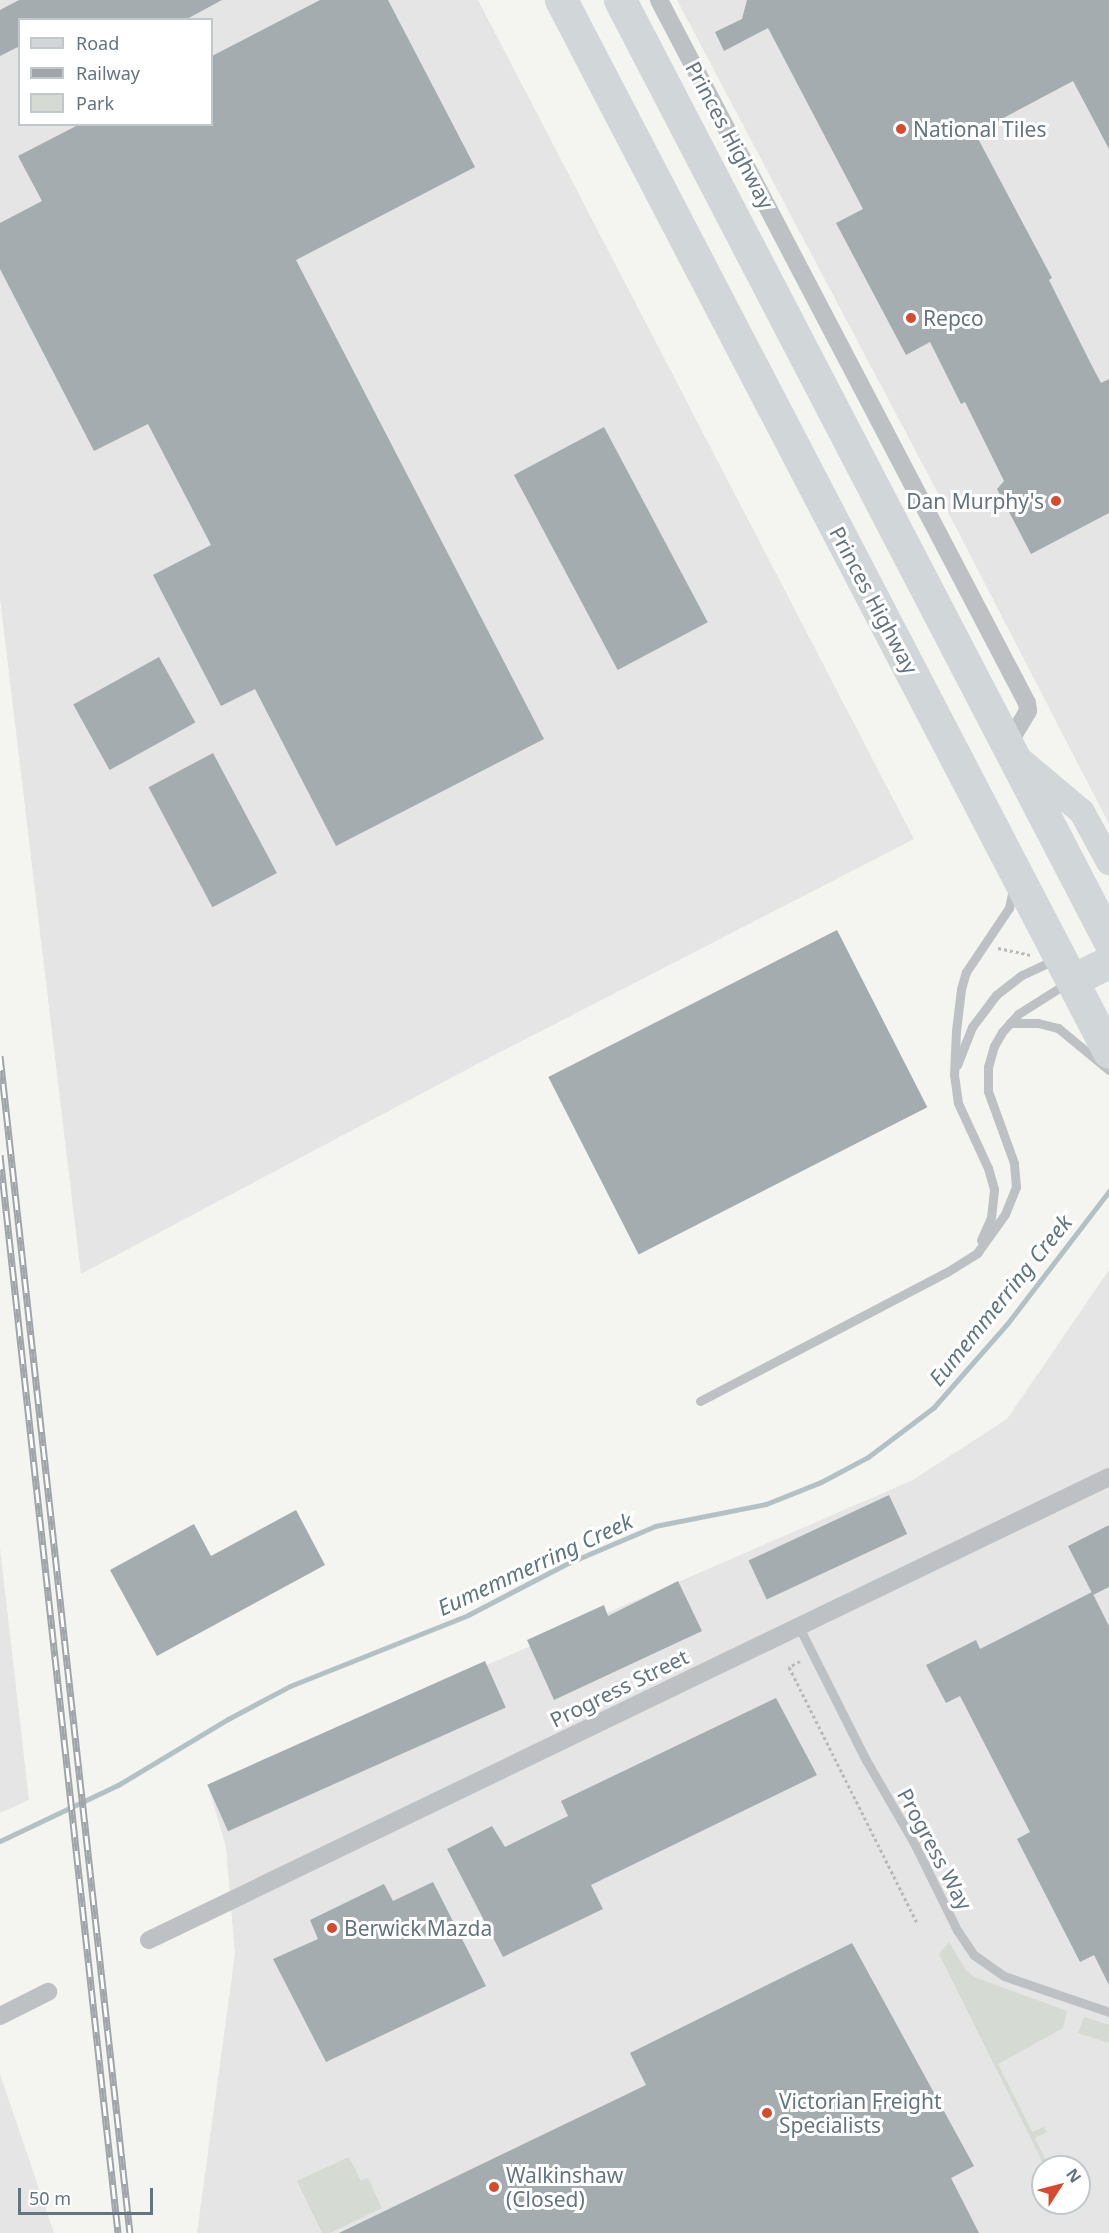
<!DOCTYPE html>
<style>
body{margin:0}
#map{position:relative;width:1109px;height:2233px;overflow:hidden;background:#f4f4f0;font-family:"Noto Sans",sans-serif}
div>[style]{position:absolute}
.built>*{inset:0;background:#e4e5e4}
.green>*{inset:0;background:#d5dad2}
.stream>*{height:5px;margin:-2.5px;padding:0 2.5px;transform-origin:2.5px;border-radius:2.5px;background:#b4c1c4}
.building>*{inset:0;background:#a4acb0;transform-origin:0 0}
.path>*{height:3px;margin-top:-1.5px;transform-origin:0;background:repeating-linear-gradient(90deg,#b7babc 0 3px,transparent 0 6px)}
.lane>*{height:9px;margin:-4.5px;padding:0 4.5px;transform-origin:4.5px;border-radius:4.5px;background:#bdc1c4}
.street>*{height:18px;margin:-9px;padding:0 9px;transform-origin:9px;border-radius:9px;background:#bdc1c4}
.secondary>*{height:26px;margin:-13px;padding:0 13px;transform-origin:13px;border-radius:13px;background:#d1d6d9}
.highway>*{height:33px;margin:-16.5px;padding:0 16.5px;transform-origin:16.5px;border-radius:16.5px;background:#d1d6d9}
.rail>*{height:7px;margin-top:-3.5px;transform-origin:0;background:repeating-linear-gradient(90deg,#fff 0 14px,#9fa5a9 0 28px);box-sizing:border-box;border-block:2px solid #9fa5a9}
.dots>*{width:16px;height:16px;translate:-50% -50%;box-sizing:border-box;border:3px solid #fff;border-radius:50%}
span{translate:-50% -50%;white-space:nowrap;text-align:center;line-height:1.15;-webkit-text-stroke:6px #fff;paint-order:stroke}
.poi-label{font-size:21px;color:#65757f}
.left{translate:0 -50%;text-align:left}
.right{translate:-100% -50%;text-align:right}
.street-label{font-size:21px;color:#65757f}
.water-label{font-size:22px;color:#60777d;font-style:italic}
.legend{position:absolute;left:18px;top:18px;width:195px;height:108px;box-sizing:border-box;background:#fff;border:2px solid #c1c8cc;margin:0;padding:8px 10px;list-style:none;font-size:18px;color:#65757f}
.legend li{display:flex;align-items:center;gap:12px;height:30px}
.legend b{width:30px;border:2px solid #c1c8cc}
.north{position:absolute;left:1031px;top:2155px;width:60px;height:60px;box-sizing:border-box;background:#fff;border:2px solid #c1c8cc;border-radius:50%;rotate:54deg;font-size:16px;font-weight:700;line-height:24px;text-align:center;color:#65757f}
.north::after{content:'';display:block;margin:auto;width:21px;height:27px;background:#d64a2e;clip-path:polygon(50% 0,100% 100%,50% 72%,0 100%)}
.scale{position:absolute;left:18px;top:2188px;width:135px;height:27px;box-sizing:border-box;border:3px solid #65757f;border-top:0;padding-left:8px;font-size:18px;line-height:21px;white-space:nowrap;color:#65757f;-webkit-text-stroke:4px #fff;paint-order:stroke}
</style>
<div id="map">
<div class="built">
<div style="clip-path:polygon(evenodd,0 0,478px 0,914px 839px,481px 1062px,81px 1274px,0 598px,0 0,20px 20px,212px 20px,212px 124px,20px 124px,20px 20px)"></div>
<div style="clip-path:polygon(677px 0,1109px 0,1109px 824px,949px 514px)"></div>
<div style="clip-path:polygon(evenodd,1109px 1270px,1109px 2233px,197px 2233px,235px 1954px,226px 1847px,208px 1786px,913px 1480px,1007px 1419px,1109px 1270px,1043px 2167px,1079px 2167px,1079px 2203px,1043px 2203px,1043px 2167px)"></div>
<div style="clip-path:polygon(0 1548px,29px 1800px,0 1813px)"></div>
<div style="clip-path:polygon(0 2074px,54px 2233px,0 2233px)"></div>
</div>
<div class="green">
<div style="clip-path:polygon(949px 1942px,966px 1970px,974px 1977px,1067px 2011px,1063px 2028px,998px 2064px,1032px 2132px,1044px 2127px,1047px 2132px,1035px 2138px,1049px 2167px,1045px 2167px,939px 1954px)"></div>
<div style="clip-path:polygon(1084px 2017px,1109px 2025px,1109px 2043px,1078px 2033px)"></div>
<div style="clip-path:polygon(349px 2157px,361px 2181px,368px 2178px,382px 2208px,330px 2233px,322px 2233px,297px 2181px)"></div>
</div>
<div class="stream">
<div style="left:0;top:1841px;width:131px;rotate:-25.4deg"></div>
<div style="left:118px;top:1785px;width:128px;rotate:-31deg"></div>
<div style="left:228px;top:1719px;width:70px;rotate:-28deg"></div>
<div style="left:290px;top:1686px;width:192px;rotate:-21.7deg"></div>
<div style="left:468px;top:1615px;width:110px;rotate:-27.5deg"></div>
<div style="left:566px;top:1564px;width:97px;rotate:-23.1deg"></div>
<div style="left:655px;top:1526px;width:113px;rotate:-11.2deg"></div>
<div style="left:766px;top:1504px;width:59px;rotate:-21.8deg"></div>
<div style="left:821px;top:1482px;width:53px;rotate:-28deg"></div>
<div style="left:868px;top:1457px;width:83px;rotate:-37.1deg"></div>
<div style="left:934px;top:1407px;width:111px;rotate:-48.7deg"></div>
<div style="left:1007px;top:1324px;width:168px;rotate:-52.5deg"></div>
</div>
<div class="building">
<div style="clip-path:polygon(19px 0,222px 0,185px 20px,20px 20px,20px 46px,0 56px,0 10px)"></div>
<div style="clip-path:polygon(320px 0,388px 0,475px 167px,296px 260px,544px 739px,336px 846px,255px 689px,221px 706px,153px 575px,211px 545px,148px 424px,94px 451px,0 269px,0 223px,42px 201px,18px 156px,80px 124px,212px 124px,212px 56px)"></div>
<div style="clip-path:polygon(747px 0,1109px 0,1109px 149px,1073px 81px,975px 133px,1052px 278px,1049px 280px,1092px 366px,1101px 383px,1109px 379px,1109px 513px,1031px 554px,997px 489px,1004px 481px,965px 402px,961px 404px,930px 342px,906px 355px,836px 223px,863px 209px,768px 28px,724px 51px,715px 32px,742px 19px)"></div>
<div style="left:604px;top:427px;width:221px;height:102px;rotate:62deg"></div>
<div style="left:159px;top:657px;width:75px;height:98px;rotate:61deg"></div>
<div style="left:213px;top:753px;width:136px;height:73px;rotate:62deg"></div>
<div style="left:837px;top:930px;width:199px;height:324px;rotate:63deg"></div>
<div style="left:889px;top:1495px;width:43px;height:155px;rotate:65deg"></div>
<div style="clip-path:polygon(296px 1510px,325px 1565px,157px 1656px,110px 1570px,194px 1524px,211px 1556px)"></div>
<div style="clip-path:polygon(1109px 1525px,1109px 1587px,1093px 1595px,1068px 1546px)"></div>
<div style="clip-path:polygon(678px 1581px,702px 1631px,554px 1700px,527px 1640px,604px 1605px,608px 1616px)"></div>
<div style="clip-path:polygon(1092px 1592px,1109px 1626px,1109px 1985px,1094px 1955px,1080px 1962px,1017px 1839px,1030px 1832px,960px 1696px,946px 1703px,926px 1665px,976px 1640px,980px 1649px)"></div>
<div style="left:485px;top:1661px;width:51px;height:304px;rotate:66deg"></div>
<div style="clip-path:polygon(776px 1698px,817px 1775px,591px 1885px,603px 1909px,503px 1957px,447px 1849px,492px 1826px,505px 1847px,568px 1816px,561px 1801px)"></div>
<div style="clip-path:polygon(433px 1882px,486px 1986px,326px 2062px,273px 1959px,318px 1939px,310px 1920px,384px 1884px,393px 1901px)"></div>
<div style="clip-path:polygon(852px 1943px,974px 2166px,951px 2178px,979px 2233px,339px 2233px,646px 2085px,630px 2053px)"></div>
</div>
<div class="path">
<div style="left:998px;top:948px;width:33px;rotate:12deg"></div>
<div style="left:800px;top:1661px;width:13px;rotate:151deg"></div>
<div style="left:789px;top:1667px;width:286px;rotate:63.4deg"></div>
</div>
<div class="lane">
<div style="left:1010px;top:1023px;width:28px"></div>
<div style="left:1038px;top:1023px;width:21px;rotate:14deg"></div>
<div style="left:1058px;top:1028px;width:66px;rotate:39.5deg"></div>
<div style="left:957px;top:1065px;width:41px;rotate:-68.5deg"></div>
<div style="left:972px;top:1027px;width:40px;rotate:-53deg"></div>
<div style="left:996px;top:995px;width:33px;rotate:-38deg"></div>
<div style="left:1022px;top:975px;width:38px;rotate:-25deg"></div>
<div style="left:981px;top:1240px;width:24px;rotate:-66deg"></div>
<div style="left:991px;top:1218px;width:29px;rotate:-84deg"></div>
<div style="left:994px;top:1189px;width:22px;rotate:-106deg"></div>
<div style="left:988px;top:1168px;width:72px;rotate:-114.8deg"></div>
<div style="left:958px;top:1103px;width:28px;rotate:-98deg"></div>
<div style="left:954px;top:1075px;width:44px;rotate:-87.4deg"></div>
<div style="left:956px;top:1031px;width:42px;rotate:-83.2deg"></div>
<div style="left:961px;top:989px;width:18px;rotate:-74deg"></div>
<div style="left:966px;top:972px;width:77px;rotate:-56.1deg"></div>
<div style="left:1009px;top:908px;width:19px;rotate:-78deg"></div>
<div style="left:700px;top:1401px;width:279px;rotate:-27.6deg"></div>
<div style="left:947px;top:1272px;width:36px;rotate:-32deg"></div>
<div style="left:977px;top:1253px;width:48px;rotate:-54.3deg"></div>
<div style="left:1005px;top:1214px;width:29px;rotate:-68deg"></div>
<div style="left:1016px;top:1187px;width:24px;rotate:-95deg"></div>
<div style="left:1014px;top:1163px;width:77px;rotate:-109.9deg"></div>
<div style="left:988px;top:1091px;width:24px;rotate:-90deg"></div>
<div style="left:988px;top:1067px;width:22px;rotate:-74deg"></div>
<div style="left:994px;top:1046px;width:16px;rotate:-60deg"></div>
<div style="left:1002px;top:1032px;width:24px;rotate:-48deg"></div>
<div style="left:1018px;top:1014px;width:58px;rotate:-32.3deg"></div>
<div style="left:799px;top:1627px;width:149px;rotate:63.3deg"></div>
<div style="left:866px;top:1760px;width:98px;rotate:60deg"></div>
<div style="left:915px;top:1845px;width:95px;rotate:63.7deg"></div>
<div style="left:957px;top:1930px;width:30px;rotate:56deg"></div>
<div style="left:974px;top:1955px;width:37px;rotate:35deg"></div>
<div style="left:1004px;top:1976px;width:111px;rotate:18.9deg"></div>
</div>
<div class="street">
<div style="left:659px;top:0;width:793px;rotate:62.37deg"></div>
<div style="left:1027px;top:703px;width:8px;rotate:83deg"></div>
<div style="left:1028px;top:711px;width:27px;rotate:121deg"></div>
<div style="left:1014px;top:734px;width:16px;rotate:105deg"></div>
<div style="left:149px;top:1940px;width:1066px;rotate:-25.75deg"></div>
<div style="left:0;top:2016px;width:54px;rotate:-26.6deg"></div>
</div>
<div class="secondary">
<div style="left:1019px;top:759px;width:82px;rotate:40.1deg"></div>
<div style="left:1082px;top:812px;width:57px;rotate:61.6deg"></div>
</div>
<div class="highway">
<div style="left:561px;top:0;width:1186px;rotate:62.48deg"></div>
<div style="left:620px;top:0;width:1060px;rotate:62.52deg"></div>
<div style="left:1072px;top:980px;width:41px;rotate:-25.9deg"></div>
</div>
<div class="rail">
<div style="left:0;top:1056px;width:1184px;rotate:83.7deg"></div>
<div style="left:0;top:1155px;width:1084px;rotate:83.75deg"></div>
</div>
<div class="dots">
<div style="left:901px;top:129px;background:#d64a2e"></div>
<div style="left:911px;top:318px;background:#d64a2e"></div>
<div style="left:1056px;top:501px;background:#d64a2e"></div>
<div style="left:332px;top:1928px;background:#d64a2e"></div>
<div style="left:767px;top:2113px;background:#d64a2e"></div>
<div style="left:494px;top:2187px;background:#d64a2e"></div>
</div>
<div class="poi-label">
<span class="left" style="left:913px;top:129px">National Tiles</span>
<span class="left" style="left:923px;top:318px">Repco</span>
<span class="right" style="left:1044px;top:501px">Dan Murphy's</span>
<span class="left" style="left:344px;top:1928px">Berwick Mazda</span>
<span class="left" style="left:779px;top:2113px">Victorian Freight<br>Specialists</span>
<span class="left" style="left:506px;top:2187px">Walkinshaw<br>(Closed)</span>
</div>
<div class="street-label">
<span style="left:730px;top:135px;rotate:62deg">Princes Highway</span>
<span style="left:874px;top:600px;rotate:62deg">Princes Highway</span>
<span style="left:619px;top:1688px;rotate:-26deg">Progress Street</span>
<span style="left:935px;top:1849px;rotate:62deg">Progress Way</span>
</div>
<div class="water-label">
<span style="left:1000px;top:1300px;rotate:-51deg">Eumemmerring Creek</span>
<span style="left:535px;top:1564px;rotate:-25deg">Eumemmerring Creek</span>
</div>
<ul class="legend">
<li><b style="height:8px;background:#d1d6d9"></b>Road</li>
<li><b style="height:8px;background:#9fa5a9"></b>Railway</li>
<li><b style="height:16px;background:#d5dad2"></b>Park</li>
</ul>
<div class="north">N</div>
<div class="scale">50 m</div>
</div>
